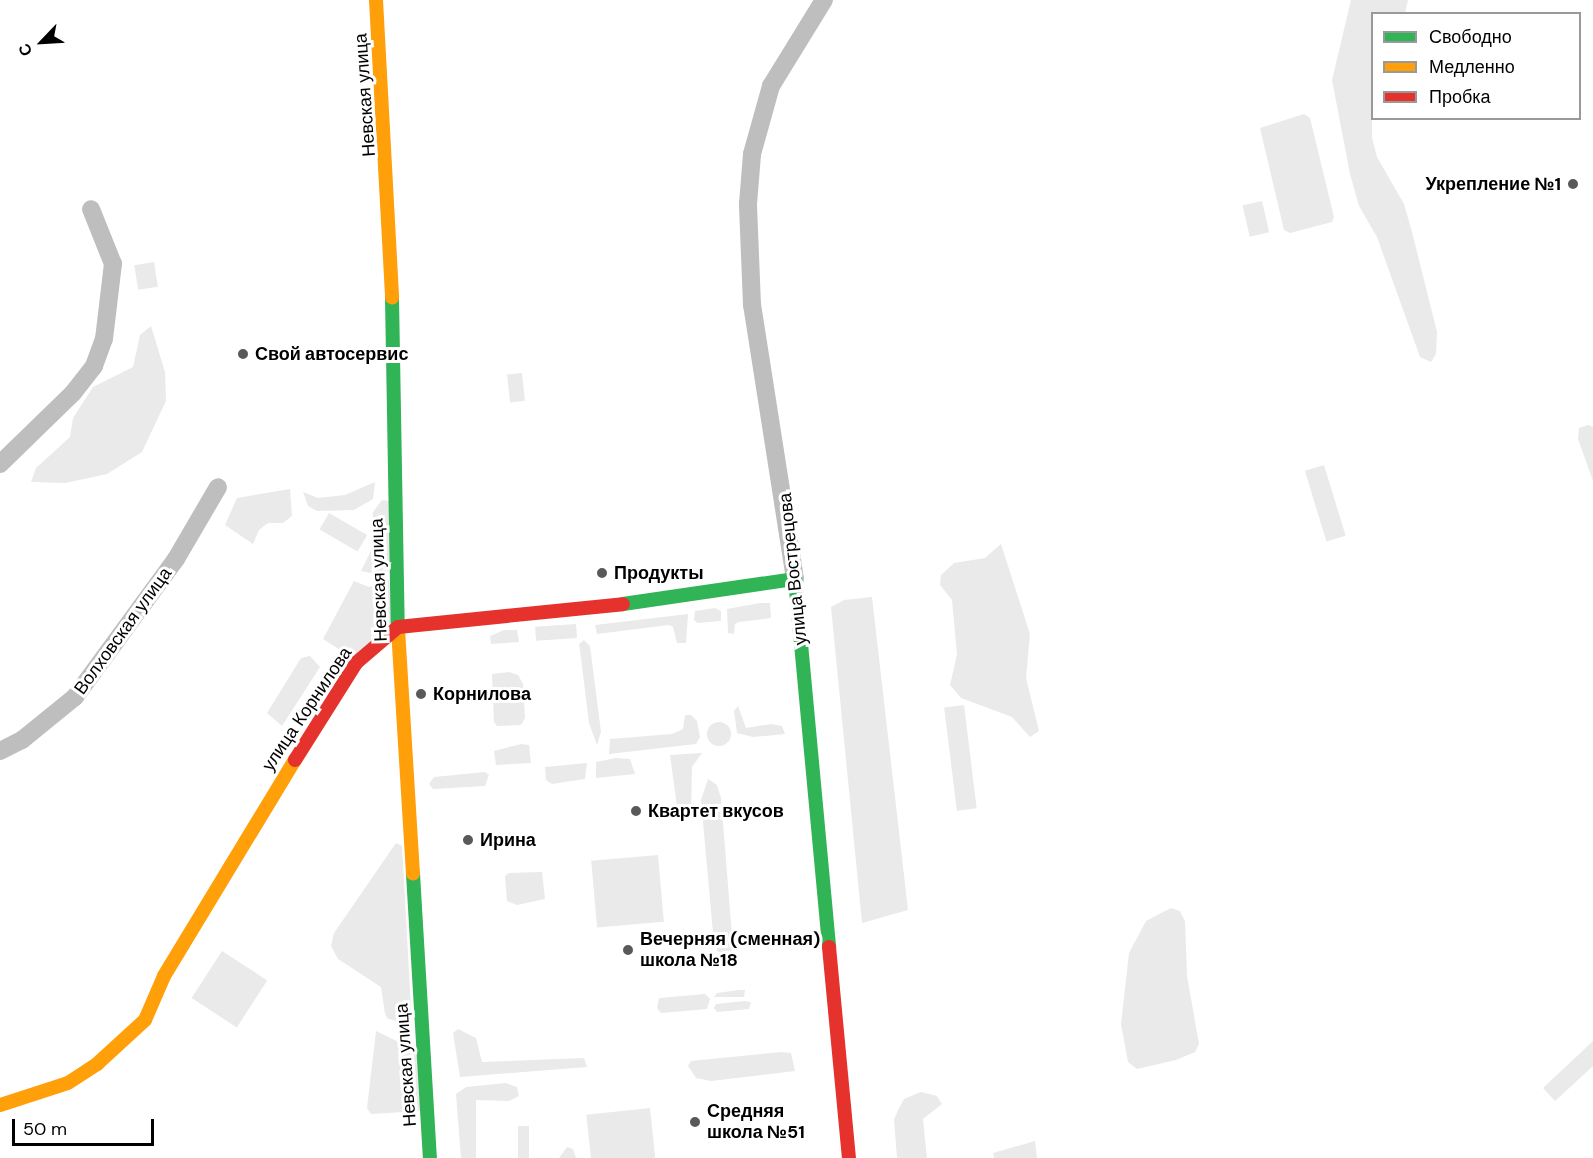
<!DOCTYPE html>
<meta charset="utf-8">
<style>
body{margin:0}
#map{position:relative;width:1593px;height:1158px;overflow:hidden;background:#fff;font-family:"DM Sans",sans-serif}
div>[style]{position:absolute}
.green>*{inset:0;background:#eaeaea;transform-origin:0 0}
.round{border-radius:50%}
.street>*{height:18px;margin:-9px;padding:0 9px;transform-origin:9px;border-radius:9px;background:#bebebe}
.fast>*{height:14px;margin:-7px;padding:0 7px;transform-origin:7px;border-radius:7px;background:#30b455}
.slow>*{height:14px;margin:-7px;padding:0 7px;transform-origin:7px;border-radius:7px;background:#ff9f0a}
.jam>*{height:14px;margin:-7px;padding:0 7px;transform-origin:7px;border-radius:7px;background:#e5322d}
.dots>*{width:16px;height:16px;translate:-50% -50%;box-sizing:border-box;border:3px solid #fff;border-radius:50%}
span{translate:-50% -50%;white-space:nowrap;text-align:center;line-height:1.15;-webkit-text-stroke:6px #fff;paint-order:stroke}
.street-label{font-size:18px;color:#000}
.poi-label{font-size:18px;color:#000;font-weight:700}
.right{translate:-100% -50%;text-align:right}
.left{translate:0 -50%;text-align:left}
.legend{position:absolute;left:1371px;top:12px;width:210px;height:108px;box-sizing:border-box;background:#fff;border:2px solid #999;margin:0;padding:8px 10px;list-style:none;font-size:18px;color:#000}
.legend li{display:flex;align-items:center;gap:12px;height:30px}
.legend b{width:30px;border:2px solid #999}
.north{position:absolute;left:12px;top:12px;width:60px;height:60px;-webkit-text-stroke:4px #fff;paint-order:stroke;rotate:245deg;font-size:16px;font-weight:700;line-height:24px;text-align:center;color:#000}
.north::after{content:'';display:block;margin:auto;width:21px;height:27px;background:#000;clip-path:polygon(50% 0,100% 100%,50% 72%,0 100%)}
.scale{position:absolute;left:12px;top:1119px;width:142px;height:27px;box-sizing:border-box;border:3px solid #000;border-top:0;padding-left:8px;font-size:18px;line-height:21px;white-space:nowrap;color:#000;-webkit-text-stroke:4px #fff;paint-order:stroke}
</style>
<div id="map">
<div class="green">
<div style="clip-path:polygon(1351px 0,1408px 0,1405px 13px,1372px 14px,1372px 138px,1377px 157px,1404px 204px,1412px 232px,1437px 332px,1436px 354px,1431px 362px,1420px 357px,1377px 237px,1359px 206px,1350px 174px,1332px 80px)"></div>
<div style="clip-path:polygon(1304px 114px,1310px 118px,1334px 217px,1332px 222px,1290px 233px,1284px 230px,1260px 128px)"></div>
<div style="left:1262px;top:201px;width:32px;height:20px;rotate:77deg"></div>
<div style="left:154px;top:262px;width:25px;height:20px;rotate:81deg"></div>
<div style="clip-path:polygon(151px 326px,165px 372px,166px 401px,142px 452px,107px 474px,65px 483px,31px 482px,36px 468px,70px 437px,73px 418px,93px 387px,133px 367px,140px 335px)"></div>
<div style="left:522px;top:373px;width:28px;height:15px;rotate:84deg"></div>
<div style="clip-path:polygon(1588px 425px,1593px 427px,1593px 481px,1578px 439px,1579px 428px)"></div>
<div style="left:1324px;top:465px;width:74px;height:20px;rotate:73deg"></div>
<div style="clip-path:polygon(375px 482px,373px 499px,354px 510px,317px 511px,308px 506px,303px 492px,318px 498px,345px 495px)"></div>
<div style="clip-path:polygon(290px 489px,292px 516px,283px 523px,268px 523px,259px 530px,253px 544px,225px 525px,237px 498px)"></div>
<div style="clip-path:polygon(382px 500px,390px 501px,393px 568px,381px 575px,361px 571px,371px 551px,373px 512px)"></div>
<div style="left:329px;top:513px;width:44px;height:19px;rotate:30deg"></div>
<div style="clip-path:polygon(1001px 544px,1030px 634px,1026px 678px,1039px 731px,1030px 737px,1012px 717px,961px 698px,950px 685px,957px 654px,952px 600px,940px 585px,941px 575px,954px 563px,985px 558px)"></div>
<div style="clip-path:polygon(389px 580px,394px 624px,353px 658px,323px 639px,354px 581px,369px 587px)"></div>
<div style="clip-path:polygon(872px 597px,908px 910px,862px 923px,831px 607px,844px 600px)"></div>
<div style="clip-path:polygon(760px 603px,770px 603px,771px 618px,739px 622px,735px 624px,734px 634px,728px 633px,727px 609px)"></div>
<div style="clip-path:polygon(715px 608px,721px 611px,721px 621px,698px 623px,694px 620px,695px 611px)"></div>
<div style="clip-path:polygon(688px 614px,686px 643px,677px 643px,673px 627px,669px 625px,597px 634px,595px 625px)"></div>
<div style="left:576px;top:624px;width:14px;height:41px;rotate:86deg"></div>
<div style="clip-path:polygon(504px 630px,517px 630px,519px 642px,491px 644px,490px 636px)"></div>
<div style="clip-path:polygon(584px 640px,590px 646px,601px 732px,597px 745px,589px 723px,581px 658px,579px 644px)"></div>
<div style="clip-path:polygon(310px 656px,320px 667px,282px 726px,267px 713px,301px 658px)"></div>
<div style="clip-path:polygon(509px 672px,518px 675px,523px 684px,525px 718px,521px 725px,497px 726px,494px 722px,492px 674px)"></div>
<div style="left:964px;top:705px;width:104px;height:20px;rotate:83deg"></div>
<div style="clip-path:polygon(738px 706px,746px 728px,771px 724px,782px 726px,785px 734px,753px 737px,737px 733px,734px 711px)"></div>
<div style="clip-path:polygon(685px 715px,691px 715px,697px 721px,700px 737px,696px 744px,609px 754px,610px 739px,672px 734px,683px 729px)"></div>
<div class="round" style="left:707px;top:722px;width:24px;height:24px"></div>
<div style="clip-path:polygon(521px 744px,529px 745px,531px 763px,496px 765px,494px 751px)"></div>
<div style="clip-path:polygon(702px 753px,692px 767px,691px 815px,678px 814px,670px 755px)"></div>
<div style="clip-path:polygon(616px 758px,630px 759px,635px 774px,596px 778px,596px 762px)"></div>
<div style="clip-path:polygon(587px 763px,585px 779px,552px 784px,546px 780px,545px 767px)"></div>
<div style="clip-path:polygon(485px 772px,489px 775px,485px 786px,433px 789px,429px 784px,434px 777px)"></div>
<div style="clip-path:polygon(708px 779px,717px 785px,721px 798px,733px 948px,727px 957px,717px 951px,713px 933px,701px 800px)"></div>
<div style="clip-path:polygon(396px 843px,402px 846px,411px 1008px,407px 1018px,399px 1021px,388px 1019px,385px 1014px,381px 987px,338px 959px,331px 946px,334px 933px)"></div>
<div style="left:658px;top:855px;width:67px;height:67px;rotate:85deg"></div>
<div style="clip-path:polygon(542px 872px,545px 899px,517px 905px,507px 901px,505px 876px,509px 873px)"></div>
<div style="clip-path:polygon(1171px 908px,1180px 911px,1185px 921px,1187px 976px,1199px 1044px,1195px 1052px,1176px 1060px,1137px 1069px,1128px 1062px,1121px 1024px,1129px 953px,1146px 921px)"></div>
<div style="left:222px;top:951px;width:54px;height:56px;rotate:33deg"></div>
<div style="clip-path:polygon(739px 990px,745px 990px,744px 997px,714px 997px,717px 993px)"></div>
<div style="clip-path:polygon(705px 994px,710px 999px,707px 1009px,661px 1013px,657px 1008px,659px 998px)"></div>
<div style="clip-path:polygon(745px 1001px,751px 1002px,749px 1009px,717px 1012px,714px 1008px,716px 1004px)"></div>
<div style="clip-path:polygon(458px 1029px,476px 1038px,482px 1062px,584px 1058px,587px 1067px,460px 1077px,453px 1033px)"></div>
<div style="clip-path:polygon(376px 1031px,407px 1046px,420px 1058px,421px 1111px,371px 1114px,367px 1108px)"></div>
<div style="clip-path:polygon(1593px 1041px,1593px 1066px,1555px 1101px,1543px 1088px)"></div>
<div style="clip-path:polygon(781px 1052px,791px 1053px,795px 1071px,711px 1081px,696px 1078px,688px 1066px,691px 1061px)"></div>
<div style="clip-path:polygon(506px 1083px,517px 1087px,519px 1096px,509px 1101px,476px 1100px,476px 1158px,461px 1158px,456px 1094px,466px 1087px)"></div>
<div style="clip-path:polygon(921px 1092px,937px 1096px,942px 1104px,923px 1119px,927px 1158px,897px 1158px,894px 1120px,898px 1110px,904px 1099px)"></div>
<div style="left:650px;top:1108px;width:50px;height:64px;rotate:84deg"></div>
<div style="left:518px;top:1126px;width:11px;height:32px"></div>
<div style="clip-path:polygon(1035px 1141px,1037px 1158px,994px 1158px,993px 1153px)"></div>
<div style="clip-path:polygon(567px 1147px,573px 1149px,576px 1158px,559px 1158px)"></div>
</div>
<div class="street">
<div style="left:0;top:464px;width:102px;rotate:-44.2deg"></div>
<div style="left:73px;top:393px;width:34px;rotate:-52deg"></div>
<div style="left:94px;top:366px;width:29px;rotate:-70deg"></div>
<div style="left:104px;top:339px;width:76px;rotate:-83.2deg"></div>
<div style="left:113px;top:264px;width:59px;rotate:-111.8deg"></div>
<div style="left:795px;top:579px;width:277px;rotate:-98.9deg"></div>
<div style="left:752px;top:305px;width:101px;rotate:-92.3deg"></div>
<div style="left:748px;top:204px;width:50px;rotate:-85.4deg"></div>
<div style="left:752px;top:154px;width:71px;rotate:-74.4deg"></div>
<div style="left:771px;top:86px;width:101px;rotate:-58.4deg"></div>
<div style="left:0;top:751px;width:25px;rotate:-27deg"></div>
<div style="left:22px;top:740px;width:68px;rotate:-39.1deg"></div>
<div style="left:75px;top:697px;width:171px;rotate:-53.8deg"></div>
<div style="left:176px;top:559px;width:83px;rotate:-59.7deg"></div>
</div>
<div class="fast">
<div style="left:392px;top:298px;width:331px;rotate:89deg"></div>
<div style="left:623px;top:604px;width:174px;rotate:-8.3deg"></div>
<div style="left:795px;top:579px;width:370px;rotate:84.7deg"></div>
<div style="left:413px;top:874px;width:285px;rotate:86.6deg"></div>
</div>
<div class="slow">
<div style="left:376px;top:0;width:298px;rotate:86.9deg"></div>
<div style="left:398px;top:629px;width:245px;rotate:86.5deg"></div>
<div style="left:0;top:1105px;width:71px;rotate:-17.9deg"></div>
<div style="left:68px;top:1083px;width:35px;rotate:-33deg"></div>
<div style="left:97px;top:1064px;width:65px;rotate:-42.5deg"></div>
<div style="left:145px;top:1020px;width:48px;rotate:-66.6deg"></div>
<div style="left:164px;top:976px;width:253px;rotate:-58.8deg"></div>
</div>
<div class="jam">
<div style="left:295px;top:760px;width:115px;rotate:-57.8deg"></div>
<div style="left:356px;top:663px;width:55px;rotate:-40.6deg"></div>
<div style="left:398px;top:627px;width:226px;rotate:-5.8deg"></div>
<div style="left:829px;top:947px;width:212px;rotate:84.6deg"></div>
</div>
<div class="dots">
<div style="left:1573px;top:184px;background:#595959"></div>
<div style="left:243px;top:354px;background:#595959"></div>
<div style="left:602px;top:573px;background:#595959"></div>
<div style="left:421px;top:694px;background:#595959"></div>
<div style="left:636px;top:811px;background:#595959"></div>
<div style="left:468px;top:840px;background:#595959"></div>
<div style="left:628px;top:950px;background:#595959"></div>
<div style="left:695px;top:1122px;background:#595959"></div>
</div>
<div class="street-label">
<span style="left:365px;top:95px;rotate:-94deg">Невская улица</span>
<span style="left:793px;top:569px;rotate:-96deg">улица Вострецова</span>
<span style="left:379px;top:580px;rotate:-92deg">Невская улица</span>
<span style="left:123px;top:631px;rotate:-54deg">Волховская улица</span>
<span style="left:307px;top:709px;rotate:-56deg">улица Корнилова</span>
<span style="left:406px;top:1065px;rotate:-94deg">Невская улица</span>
</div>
<div class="poi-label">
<span class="right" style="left:1561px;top:184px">Укрепление №1</span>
<span class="left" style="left:255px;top:354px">Свой автосервис</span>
<span class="left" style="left:614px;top:573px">Продукты</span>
<span class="left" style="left:433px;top:694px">Корнилова</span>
<span class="left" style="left:648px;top:811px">Квартет вкусов</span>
<span class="left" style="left:480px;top:840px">Ирина</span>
<span class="left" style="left:640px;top:950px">Вечерняя (сменная)<br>школа №18</span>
<span class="left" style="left:707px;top:1122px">Средняя<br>школа №51</span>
</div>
<ul class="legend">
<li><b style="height:8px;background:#30b455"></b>Свободно</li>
<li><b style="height:8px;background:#ff9f0a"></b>Медленно</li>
<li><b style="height:8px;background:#e5322d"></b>Пробка</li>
</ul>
<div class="north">С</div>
<div class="scale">50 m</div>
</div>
